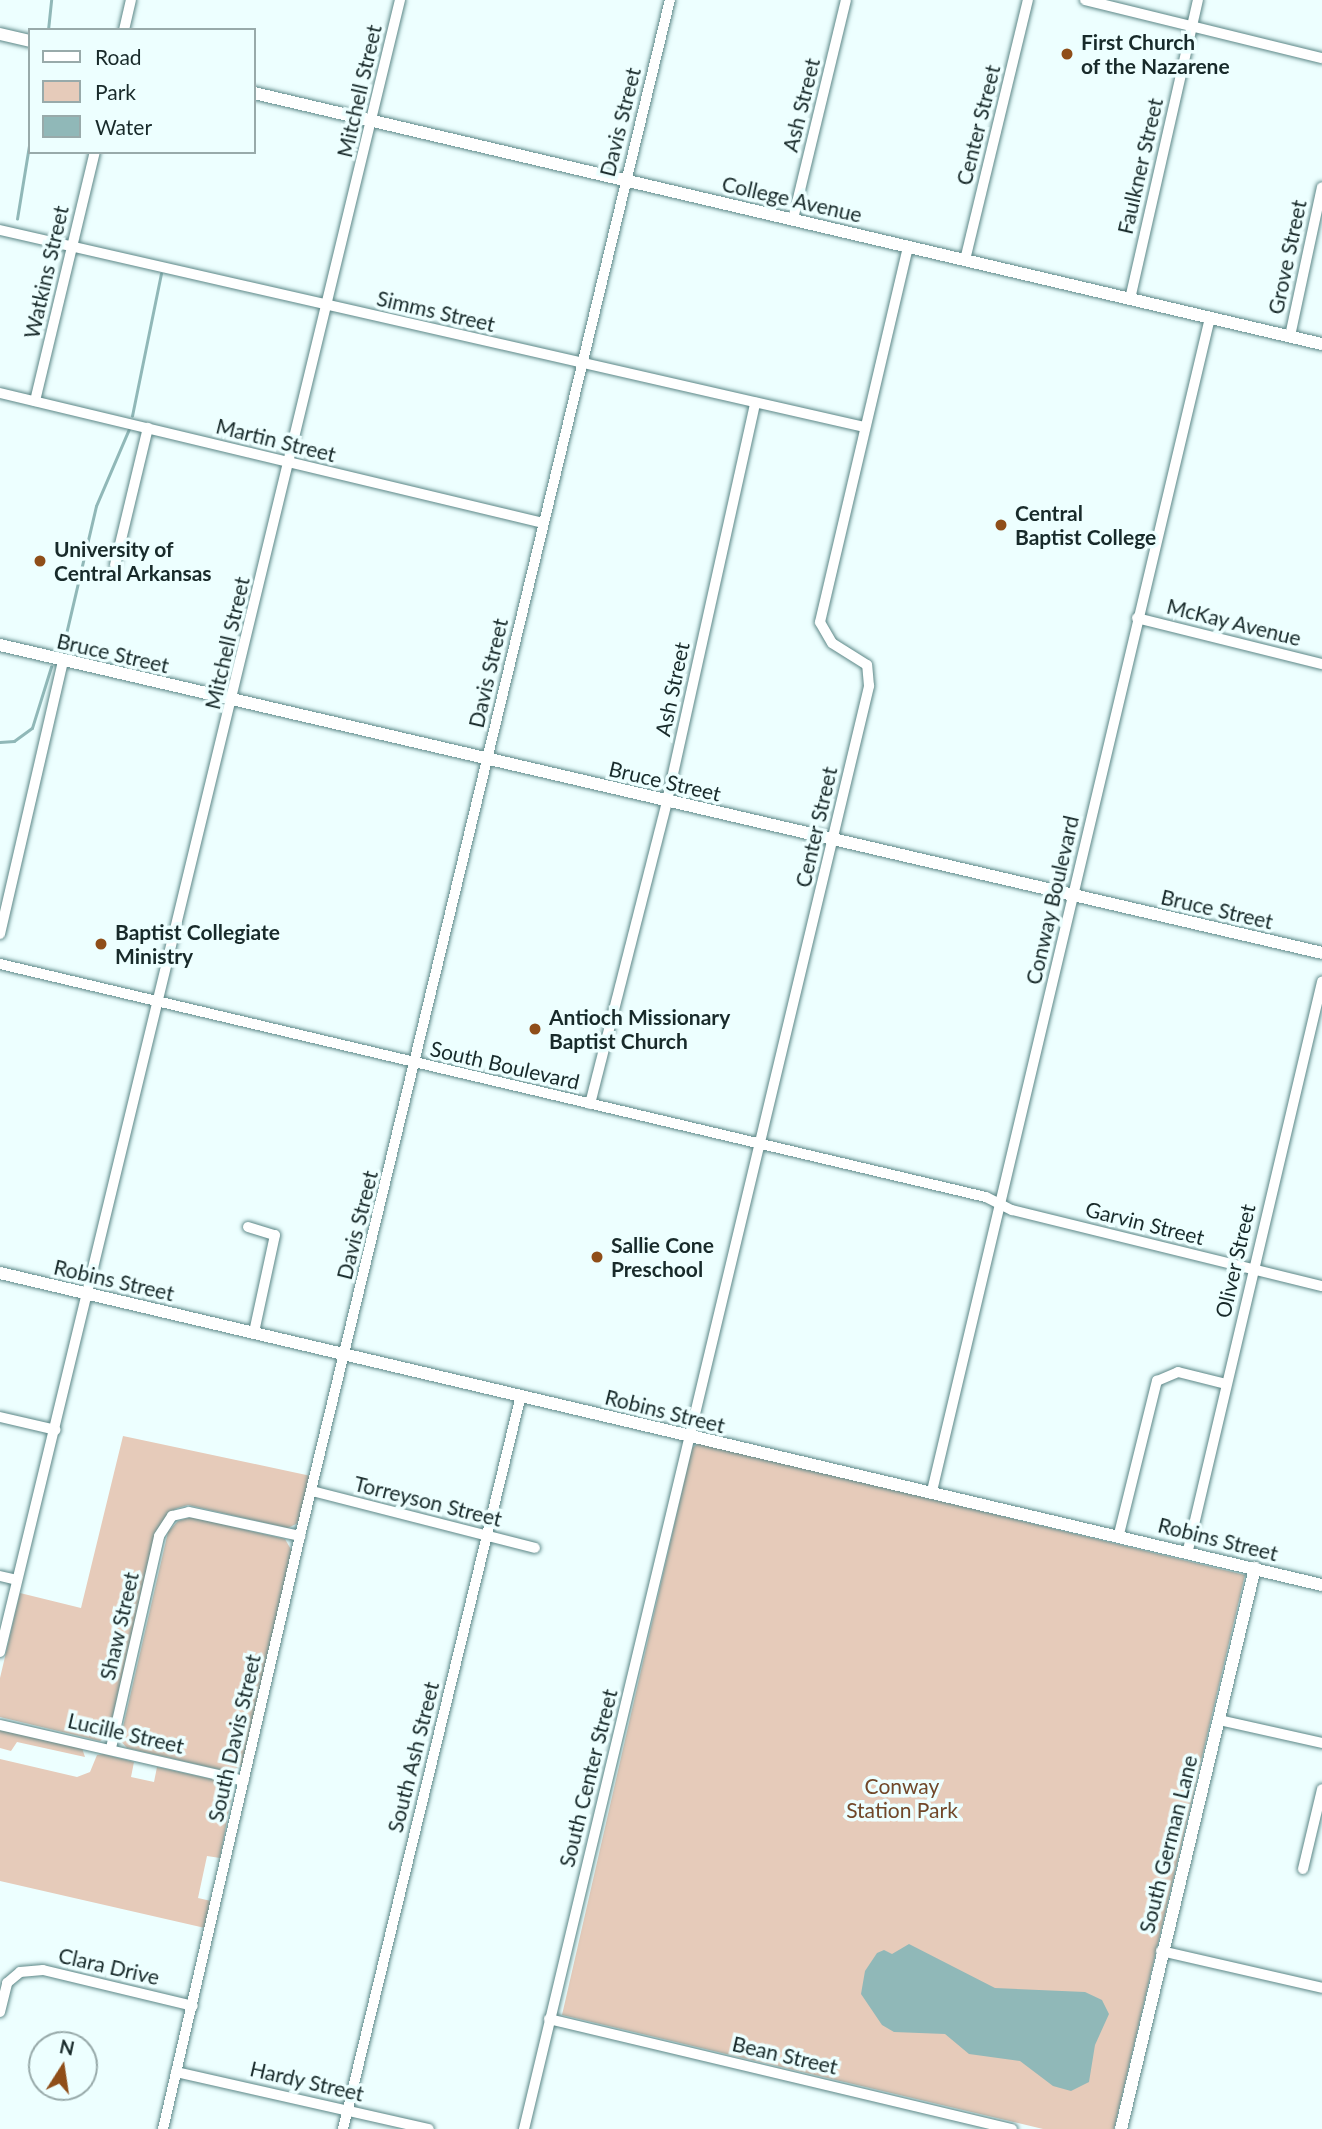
<!DOCTYPE html>
<style>
body{margin:0}
#map{position:relative;width:1322px;height:2129px;overflow:hidden;background:#edffff;font-family:Lato,sans-serif}
div>[style]{position:absolute}
.green>*{inset:0;background:#e6cbba}
.water>*{inset:0;background:#90b8b8}
.stream>*{height:2.5px;margin:-1.25px;padding:0 1.25px;transform-origin:1.25px;border-radius:1.25px;background:#90b8b8}
.roads{filter:drop-shadow(0 0 2px #5c8787) drop-shadow(0 0 2px #5c8787)}
.minor>*{height:10px;margin:-5px;padding:0 5px;transform-origin:5px;border-radius:5px;background:#fff}
.tertiary>*{height:12px;margin:-6px;padding:0 6px;transform-origin:6px;border-radius:6px;background:#fff}
.dots>*{width:19px;height:19px;translate:-50% -50%;box-sizing:border-box;border:4px solid #edffff;border-radius:50%}
span{translate:-50% -50%;white-space:nowrap;text-align:center;line-height:1.15;-webkit-text-stroke:7px #edffff;paint-order:stroke}
.poi-label{font-size:21px;color:#182a2a;font-weight:700}
.left{translate:0 -50%;text-align:left}
.street-label{font-size:21px;color:#182a2a}
.park-label{font-size:21px;color:#714729}
.legend{position:absolute;left:28px;top:28px;width:228px;height:126px;box-sizing:border-box;background:#edffff;border:2px solid #98aaaa;margin:0;padding:9px 12px;list-style:none;font-size:21px;color:#182a2a}
.legend li{display:flex;align-items:center;gap:14px;height:35px}
.legend b{width:35px;border:2px solid #98aaaa}
.north{position:absolute;left:28px;top:2031px;width:70px;height:70px;box-sizing:border-box;background:#edffff;border:2px solid #98aaaa;border-radius:50%;rotate:12deg;font-size:19px;font-weight:700;line-height:28px;text-align:center;color:#182a2a}
.north::after{content:'';display:block;margin:auto;width:24px;height:32px;background:#8f4e19;clip-path:polygon(50% 0,100% 100%,50% 72%,0 100%)}
</style>
<div id="map">
<div class="green">
<div style="clip-path:polygon(123px 1436px,311px 1476px,300px 1522px,288px 1528px,188px 1505px,175px 1509px,156px 1531px,108px 1736px,100px 1741px,0 1717px,0 1678px,20px 1593px,81px 1608px)"></div>
<div style="clip-path:polygon(699px 1443px,1245px 1575px,1114px 2129px,1043px 2129px,562px 2015px,692px 1448px)"></div>
<div style="clip-path:polygon(192px 1517px,285px 1539px,293px 1553px,243px 1764px,230px 1772px,127px 1748px,120px 1740px,168px 1532px,178px 1521px)"></div>
<div style="clip-path:polygon(0 1730px,82px 1748px,85px 1757px,17px 1742px,11px 1751px,0 1748px)"></div>
<div style="clip-path:polygon(103px 1754px,134px 1762px,131px 1777px,154px 1782px,157px 1767px,229px 1783px,233px 1788px,220px 1858px,207px 1856px,198px 1898px,211px 1901px,205px 1928px,0 1881px,0 1759px,77px 1777px,90px 1772px,97px 1755px)"></div>
</div>
<div class="water">
<div style="clip-path:polygon(909px 1944px,995px 1988px,1085px 1992px,1102px 2000px,1109px 2014px,1095px 2045px,1089px 2082px,1071px 2091px,1053px 2086px,1020px 2061px,969px 2054px,945px 2034px,894px 2032px,882px 2025px,861px 1994px,865px 1971px,877px 1953px,884px 1950px,892px 1954px)"></div>
</div>
<div class="stream">
<div style="left:48px;top:30px;width:30px;rotate:-84deg"></div>
<div style="left:17px;top:219px;width:80px;rotate:-80.7deg"></div>
<div style="left:132px;top:416px;width:145px;rotate:-78.5deg"></div>
<div style="left:56px;top:646px;width:16px;rotate:-50deg"></div>
<div style="left:66px;top:634px;width:131px;rotate:-76.8deg"></div>
<div style="left:96px;top:506px;width:84px;rotate:-66.8deg"></div>
<div style="left:0;top:742px;width:14px;rotate:-4deg"></div>
<div style="left:14px;top:741px;width:22px;rotate:-36deg"></div>
<div style="left:32px;top:728px;width:64px;rotate:-72.7deg"></div>
</div>
<div class="roads">
<div class="minor">
<div style="left:1085px;top:0;width:244px;rotate:13.8deg"></div>
<div style="left:124px;top:30px;width:31px;rotate:-77deg"></div>
<div style="left:793px;top:219px;width:225px;rotate:-76.4deg"></div>
<div style="left:0;top:230px;width:886px;rotate:12.84deg"></div>
<div style="left:965px;top:260px;width:268px;rotate:-76.4deg"></div>
<div style="left:1130px;top:299px;width:307px;rotate:-77.2deg"></div>
<div style="left:1290px;top:336px;width:152px;rotate:-77.9deg"></div>
<div style="left:0;top:393px;width:558px;rotate:13.46deg"></div>
<div style="left:35px;top:401px;width:256px;rotate:-76.5deg"></div>
<div style="left:115px;top:565px;width:141px;rotate:-76.5deg"></div>
<div style="left:1137px;top:618px;width:191px;rotate:14deg"></div>
<div style="left:0;top:934px;width:280px;rotate:-77deg"></div>
<div style="left:0;top:964px;width:1013px;rotate:13.3deg"></div>
<div style="left:986px;top:1197px;width:29px;rotate:27deg"></div>
<div style="left:1012px;top:1210px;width:319px;rotate:13.8deg"></div>
<div style="left:590px;top:1104px;width:313px;rotate:-75.7deg"></div>
<div style="left:667px;top:801px;width:408px;rotate:-77.5deg"></div>
<div style="left:248px;top:1227px;width:28px;rotate:17deg"></div>
<div style="left:275px;top:1235px;width:99px;rotate:102.2deg"></div>
<div style="left:0;top:1417px;width:57px;rotate:13.1deg"></div>
<div style="left:312px;top:1491px;width:230px;rotate:14.3deg"></div>
<div style="left:932px;top:1491px;width:1205px;rotate:-76.67deg"></div>
<div style="left:1119px;top:1534px;width:158px;rotate:-76.1deg"></div>
<div style="left:1157px;top:1381px;width:23px;rotate:-23deg"></div>
<div style="left:1178px;top:1372px;width:49px;rotate:14deg"></div>
<div style="left:1188px;top:1550px;width:584px;rotate:-76.73deg"></div>
<div style="left:0;top:1576px;width:17px;rotate:13deg"></div>
<div style="left:0;top:1652px;width:1700px;rotate:-76.39deg"></div>
<div style="left:1219px;top:1720px;width:106px;rotate:12.6deg"></div>
<div style="left:0;top:1725px;width:250px;rotate:12.9deg"></div>
<div style="left:111px;top:1748px;width:217px;rotate:-77.2deg"></div>
<div style="left:159px;top:1536px;width:24px;rotate:-57deg"></div>
<div style="left:172px;top:1516px;width:17px;rotate:-13deg"></div>
<div style="left:189px;top:1512px;width:114px;rotate:12.2deg"></div>
<div style="left:1303px;top:1869px;width:82px;rotate:-76.6deg"></div>
<div style="left:1161px;top:1951px;width:165px;rotate:12.9deg"></div>
<div style="left:0;top:2012px;width:30px;rotate:-76deg"></div>
<div style="left:7px;top:1983px;width:17px;rotate:-40deg"></div>
<div style="left:20px;top:1972px;width:23px;rotate:-5deg"></div>
<div style="left:43px;top:1970px;width:154px;rotate:13.5deg"></div>
<div style="left:549px;top:2019px;width:476px;rotate:13.4deg"></div>
<div style="left:176px;top:2072px;width:259px;rotate:12.7deg"></div>
<div style="left:163px;top:2129px;width:609px;rotate:-76.99deg"></div>
<div style="left:300px;top:1536px;width:1580px;rotate:-76.46deg"></div>
<div style="left:343px;top:2129px;width:755px;rotate:-76.37deg"></div>
<div style="left:524px;top:2129px;width:1484px;rotate:-76.55deg"></div>
<div style="left:869px;top:686px;width:21px;rotate:-95deg"></div>
<div style="left:867px;top:665px;width:41px;rotate:-147.8deg"></div>
<div style="left:832px;top:643px;width:24px;rotate:-120deg"></div>
<div style="left:820px;top:622px;width:386px;rotate:-76.8deg"></div>
</div>
<div class="tertiary">
<div style="left:0;top:34px;width:31px;rotate:13deg"></div>
<div style="left:254px;top:93px;width:1097px;rotate:13.23deg"></div>
<div style="left:0;top:645px;width:1357px;rotate:13.11deg"></div>
<div style="left:0;top:1273px;width:1358px;rotate:13.28deg"></div>
<div style="left:1121px;top:2129px;width:577px;rotate:-76.57deg"></div>
</div>
</div>
<div class="dots">
<div style="left:1067px;top:54px;background:#8f4e19"></div>
<div style="left:1001px;top:525px;background:#8f4e19"></div>
<div style="left:40px;top:561px;background:#8f4e19"></div>
<div style="left:101px;top:944px;background:#8f4e19"></div>
<div style="left:535px;top:1029px;background:#8f4e19"></div>
<div style="left:597px;top:1257px;background:#8f4e19"></div>
</div>
<div class="poi-label">
<span class="left" style="left:1081px;top:54px">First Church<br>of the Nazarene</span>
<span class="left" style="left:1015px;top:525px">Central<br>Baptist College</span>
<span class="left" style="left:54px;top:561px">University of<br>Central Arkansas</span>
<span class="left" style="left:115px;top:944px">Baptist Collegiate<br>Ministry</span>
<span class="left" style="left:549px;top:1029px">Antioch Missionary<br>Baptist Church</span>
<span class="left" style="left:611px;top:1257px">Sallie Cone<br>Preschool</span>
</div>
<div class="street-label">
<span style="left:359px;top:91px;rotate:-77deg">Mitchell Street</span>
<span style="left:801px;top:105px;rotate:-76deg">Ash Street</span>
<span style="left:620px;top:122px;rotate:-76deg">Davis Street</span>
<span style="left:978px;top:125px;rotate:-76deg">Center Street</span>
<span style="left:1140px;top:166px;rotate:-77deg">Faulkner Street</span>
<span style="left:792px;top:199px;rotate:13deg">College Avenue</span>
<span style="left:1287px;top:257px;rotate:-78deg">Grove Street</span>
<span style="left:46px;top:272px;rotate:-77deg">Watkins Street</span>
<span style="left:436px;top:311px;rotate:13deg">Simms Street</span>
<span style="left:276px;top:440px;rotate:14deg">Martin Street</span>
<span style="left:1234px;top:622px;rotate:14deg">McKay Avenue</span>
<span style="left:227px;top:643px;rotate:-77deg">Mitchell Street</span>
<span style="left:113px;top:653px;rotate:13deg">Bruce Street</span>
<span style="left:488px;top:673px;rotate:-77deg">Davis Street</span>
<span style="left:672px;top:689px;rotate:-78deg">Ash Street</span>
<span style="left:665px;top:781px;rotate:13deg">Bruce Street</span>
<span style="left:816px;top:827px;rotate:-77deg">Center Street</span>
<span style="left:1052px;top:900px;rotate:-77deg">Conway Boulevard</span>
<span style="left:1217px;top:909px;rotate:13deg">Bruce Street</span>
<span style="left:505px;top:1065px;rotate:13deg">South Boulevard</span>
<span style="left:1145px;top:1223px;rotate:14deg">Garvin Street</span>
<span style="left:357px;top:1225px;rotate:-76deg">Davis Street</span>
<span style="left:1235px;top:1261px;rotate:-77deg">Oliver Street</span>
<span style="left:114px;top:1280px;rotate:13deg">Robins Street</span>
<span style="left:665px;top:1411px;rotate:14deg">Robins Street</span>
<span style="left:428px;top:1501px;rotate:14deg">Torreyson Street</span>
<span style="left:1218px;top:1539px;rotate:14deg">Robins Street</span>
<span style="left:119px;top:1626px;rotate:-77deg">Shaw Street</span>
<span style="left:126px;top:1733px;rotate:13deg">Lucille Street</span>
<span style="left:234px;top:1738px;rotate:-77deg">South Davis Street</span>
<span style="left:413px;top:1757px;rotate:-76deg">South Ash Street</span>
<span style="left:588px;top:1778px;rotate:-76deg">South Center Street</span>
<span style="left:1168px;top:1844px;rotate:-76deg">South German Lane</span>
<span style="left:109px;top:1966px;rotate:13deg">Clara Drive</span>
<span style="left:785px;top:2055px;rotate:13deg">Bean Street</span>
<span style="left:307px;top:2081px;rotate:13deg">Hardy Street</span>
</div>
<div class="park-label">
<span style="left:902px;top:1798px">Conway<br>Station Park</span>
</div>
<ul class="legend">
<li><b style="height:9px;background:#fff"></b>Road</li>
<li><b style="height:19px;background:#e6cbba"></b>Park</li>
<li><b style="height:19px;background:#90b8b8"></b>Water</li>
</ul>
<div class="north">N</div>
</div>
